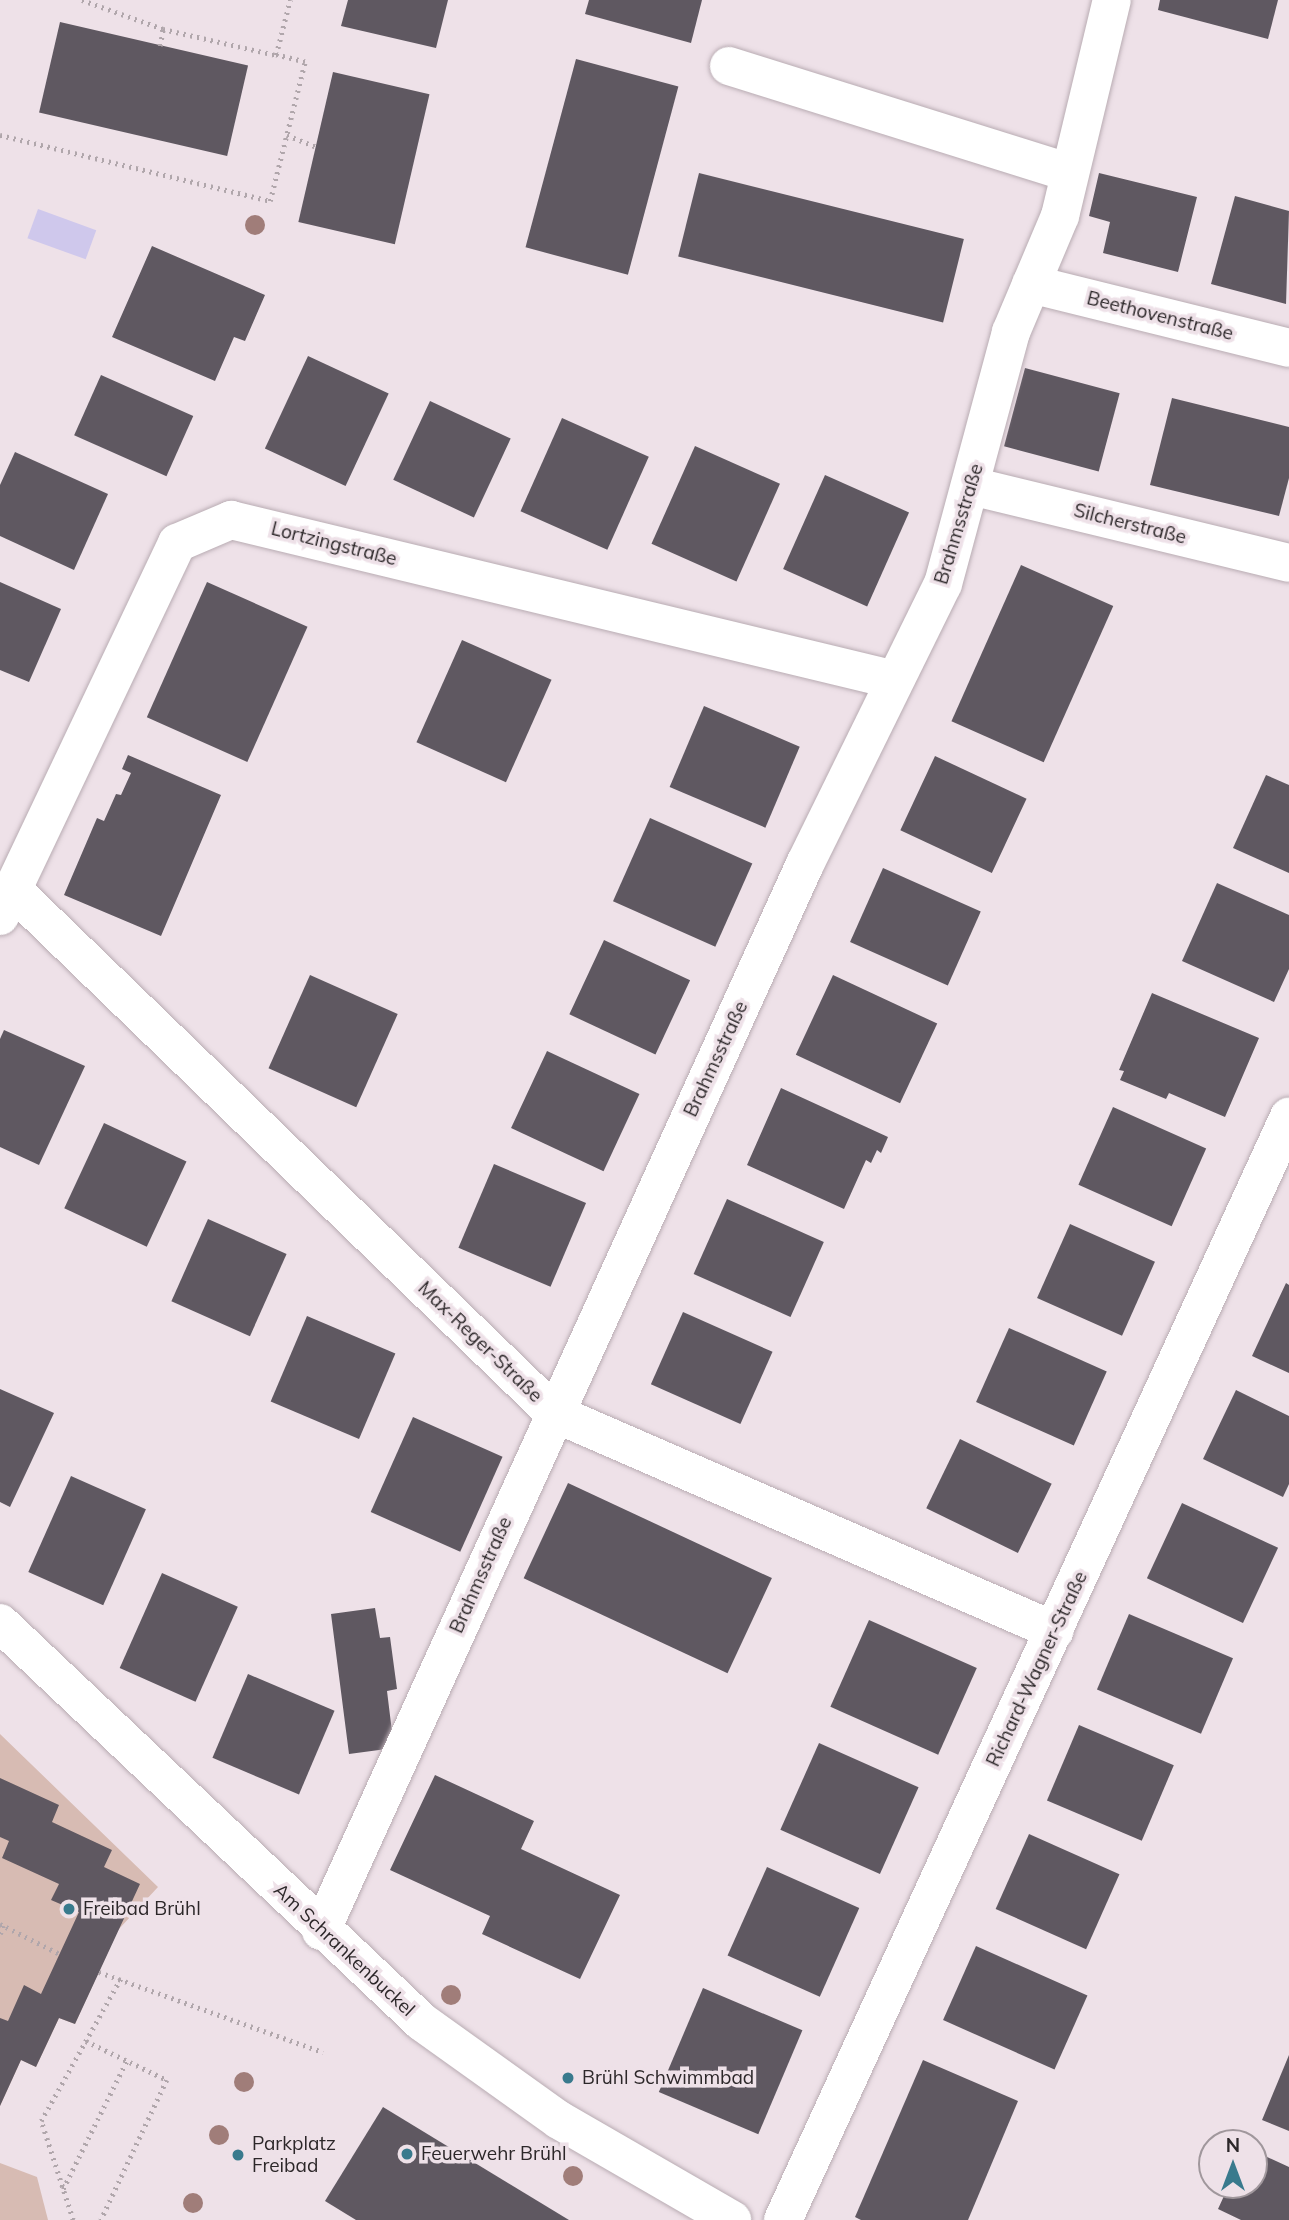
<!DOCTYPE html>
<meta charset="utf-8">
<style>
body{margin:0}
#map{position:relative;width:1289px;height:2220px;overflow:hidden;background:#eee1e8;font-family:Mulish,sans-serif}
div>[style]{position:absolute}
.green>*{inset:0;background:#d7bbb3}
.water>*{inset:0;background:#cfc8ec;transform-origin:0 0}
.building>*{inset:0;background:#5f5861;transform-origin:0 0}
.path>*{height:4.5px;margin-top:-2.25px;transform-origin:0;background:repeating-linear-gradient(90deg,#b0a6ab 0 2px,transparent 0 7px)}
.roads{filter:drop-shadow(0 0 2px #b9acb3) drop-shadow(0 0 2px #b9acb3)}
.minor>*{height:38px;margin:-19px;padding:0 19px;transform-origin:19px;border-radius:19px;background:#fff}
.trees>*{width:20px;height:20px;margin:-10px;border-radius:50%;background:#a07d79}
.dots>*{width:19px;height:19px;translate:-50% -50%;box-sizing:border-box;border:4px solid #eee1e8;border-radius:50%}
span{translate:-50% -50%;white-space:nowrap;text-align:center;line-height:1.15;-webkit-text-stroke:7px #eee1e8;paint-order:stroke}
.street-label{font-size:19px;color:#2c2729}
.poi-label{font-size:19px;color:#2c2729}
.left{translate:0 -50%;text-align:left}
.north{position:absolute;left:1198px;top:2129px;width:70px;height:70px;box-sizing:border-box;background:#eee1e8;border:2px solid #a0979c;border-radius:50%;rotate:0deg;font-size:19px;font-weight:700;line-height:28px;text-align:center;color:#2c2729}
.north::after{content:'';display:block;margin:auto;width:24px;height:32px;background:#397a8d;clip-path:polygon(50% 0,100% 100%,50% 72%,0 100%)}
</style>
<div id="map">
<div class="green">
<div style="clip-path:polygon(0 1734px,158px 1887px,118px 1930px,75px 2024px,59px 2018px,36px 2067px,21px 2060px,0 2106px)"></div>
<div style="clip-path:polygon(0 2163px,37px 2177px,48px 2220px,0 2220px)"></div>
</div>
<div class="water">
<div style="left:38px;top:209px;width:62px;height:31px;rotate:20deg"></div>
</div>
<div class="building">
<div style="clip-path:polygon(348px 0,448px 0,436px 48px,341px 26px)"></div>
<div style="clip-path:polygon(589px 0,702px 0,691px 43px,585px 14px)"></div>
<div style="clip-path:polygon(1160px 0,1278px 0,1268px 39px,1158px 10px)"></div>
<div style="left:60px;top:22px;width:193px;height:93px;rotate:13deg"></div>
<div style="left:576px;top:59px;width:106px;height:195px;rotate:15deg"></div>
<div style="left:333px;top:72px;width:99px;height:154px;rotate:13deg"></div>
<div style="left:699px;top:173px;width:273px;height:86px;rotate:14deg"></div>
<div style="clip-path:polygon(1099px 173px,1197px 197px,1178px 272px,1103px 253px,1110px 222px,1089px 216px)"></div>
<div style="clip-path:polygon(1235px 196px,1289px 211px,1286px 304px,1211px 284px)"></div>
<div style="clip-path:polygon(152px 246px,265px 295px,245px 341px,234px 337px,215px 381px,112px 337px)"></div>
<div style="left:308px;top:356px;width:89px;height:102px;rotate:25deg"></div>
<div style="left:1025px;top:368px;width:98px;height:81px;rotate:15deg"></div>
<div style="left:101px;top:375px;width:101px;height:66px;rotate:24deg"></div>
<div style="clip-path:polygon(1172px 398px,1289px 427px,1289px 478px,1279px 516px,1150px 485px)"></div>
<div style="left:430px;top:401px;width:89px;height:87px;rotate:25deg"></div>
<div style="left:562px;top:418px;width:95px;height:102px;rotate:24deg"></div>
<div style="left:695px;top:446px;width:93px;height:107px;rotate:24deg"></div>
<div style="clip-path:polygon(15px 452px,108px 494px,74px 570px,0 536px,0 485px)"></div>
<div style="left:825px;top:475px;width:92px;height:103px;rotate:24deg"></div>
<div style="left:1021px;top:565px;width:101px;height:171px;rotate:24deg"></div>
<div style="clip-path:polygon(0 582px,61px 609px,29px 682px,0 670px)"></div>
<div style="left:207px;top:582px;width:110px;height:148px;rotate:24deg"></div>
<div style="left:462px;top:640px;width:98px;height:112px;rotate:24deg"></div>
<div style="left:704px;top:706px;width:104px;height:88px;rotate:23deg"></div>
<div style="clip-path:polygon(128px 755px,221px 795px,161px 936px,64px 895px,97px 818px,104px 821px,116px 794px,121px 795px,131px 773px,122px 769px)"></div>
<div style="left:935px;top:756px;width:101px;height:82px;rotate:25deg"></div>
<div style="clip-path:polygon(1266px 775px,1289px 785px,1289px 873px,1233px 848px)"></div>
<div style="left:650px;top:818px;width:112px;height:91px;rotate:24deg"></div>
<div style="left:883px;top:868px;width:107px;height:81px;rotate:24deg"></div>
<div style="clip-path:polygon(1217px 883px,1289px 915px,1289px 969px,1274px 1002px,1182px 961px)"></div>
<div style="left:604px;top:940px;width:95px;height:82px;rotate:25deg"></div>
<div style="left:310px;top:975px;width:96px;height:102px;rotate:24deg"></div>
<div style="left:833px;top:975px;width:115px;height:88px;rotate:25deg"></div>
<div style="clip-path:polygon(1152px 993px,1259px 1038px,1225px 1117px,1169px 1093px,1166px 1099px,1120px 1080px,1124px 1071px,1119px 1070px)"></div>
<div style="clip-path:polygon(4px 1030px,85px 1066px,39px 1165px,0 1147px,0 1039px)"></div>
<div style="left:547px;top:1051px;width:102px;height:85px;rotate:25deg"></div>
<div style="clip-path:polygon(781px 1088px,888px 1137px,881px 1153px,877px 1150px,871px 1163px,866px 1160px,844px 1209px,747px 1165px)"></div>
<div style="left:1113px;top:1107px;width:102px;height:85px;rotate:24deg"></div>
<div style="left:104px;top:1123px;width:91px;height:94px;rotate:25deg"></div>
<div style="left:494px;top:1164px;width:100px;height:91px;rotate:23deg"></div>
<div style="left:727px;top:1199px;width:106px;height:82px;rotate:24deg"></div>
<div style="left:208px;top:1219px;width:86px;height:90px;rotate:24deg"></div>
<div style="left:1070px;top:1224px;width:93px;height:81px;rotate:24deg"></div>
<div style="clip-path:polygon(1286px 1283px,1289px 1285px,1289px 1373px,1252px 1356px)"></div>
<div style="left:683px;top:1312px;width:98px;height:79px;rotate:24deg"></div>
<div style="left:307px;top:1316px;width:96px;height:93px;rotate:23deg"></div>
<div style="left:1009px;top:1328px;width:107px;height:81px;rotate:24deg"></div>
<div style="clip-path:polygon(0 1389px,54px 1413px,10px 1507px,0 1502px)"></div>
<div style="clip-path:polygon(1236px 1390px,1289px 1416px,1289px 1484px,1283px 1497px,1203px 1459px)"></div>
<div style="left:413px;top:1417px;width:98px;height:104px;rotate:24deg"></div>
<div style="left:960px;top:1439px;width:102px;height:77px;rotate:26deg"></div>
<div style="left:71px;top:1476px;width:82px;height:105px;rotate:24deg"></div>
<div style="left:568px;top:1483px;width:225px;height:105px;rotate:25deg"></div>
<div style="left:1182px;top:1503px;width:106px;height:83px;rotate:25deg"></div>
<div style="left:162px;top:1573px;width:83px;height:104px;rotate:24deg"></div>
<div style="clip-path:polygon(375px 1608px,380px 1638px,390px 1637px,397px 1689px,387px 1691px,394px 1748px,349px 1754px,331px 1614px)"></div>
<div style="left:1129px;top:1614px;width:113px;height:82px;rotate:23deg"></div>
<div style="left:869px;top:1620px;width:118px;height:95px;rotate:24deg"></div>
<div style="left:248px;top:1674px;width:94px;height:91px;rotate:23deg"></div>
<div style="left:1079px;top:1725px;width:103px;height:82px;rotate:23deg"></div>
<div style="left:819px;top:1743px;width:109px;height:95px;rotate:24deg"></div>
<div style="clip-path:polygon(435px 1775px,534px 1821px,521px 1849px,620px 1895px,580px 1979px,482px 1934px,490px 1916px,390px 1870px)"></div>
<div style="clip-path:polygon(0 1778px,59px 1805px,52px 1822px,112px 1850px,104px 1867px,140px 1884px,75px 2024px,59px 2018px,36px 2067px,21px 2060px,0 2106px,0 2018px,8px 2021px,24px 1985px,41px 1994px,79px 1912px,51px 1900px,59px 1884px,2px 1858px,9px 1841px,0 1837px)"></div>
<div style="left:1029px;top:1834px;width:99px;height:82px;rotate:24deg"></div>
<div style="left:767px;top:1867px;width:101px;height:97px;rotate:24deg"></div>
<div style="left:976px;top:1946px;width:122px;height:81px;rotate:24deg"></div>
<div style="left:703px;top:1988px;width:108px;height:113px;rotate:23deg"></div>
<div style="clip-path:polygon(1289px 2055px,1289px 2131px,1262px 2120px)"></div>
<div style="clip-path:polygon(923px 2060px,1018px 2101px,968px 2220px,861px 2220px,855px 2217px)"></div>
<div style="clip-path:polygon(383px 2107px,569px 2220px,356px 2220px,325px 2201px)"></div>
<div style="clip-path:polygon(1254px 2151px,1289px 2167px,1289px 2220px,1241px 2220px,1218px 2209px,1229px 2185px,1254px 2185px)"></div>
</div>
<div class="path">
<div style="left:82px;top:0;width:86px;rotate:19.7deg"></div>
<div style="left:163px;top:29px;width:116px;rotate:13deg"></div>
<div style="left:160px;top:46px;width:17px;rotate:-80deg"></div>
<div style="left:0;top:135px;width:278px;rotate:13.7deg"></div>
<div style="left:270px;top:201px;width:143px;rotate:-75.9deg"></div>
<div style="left:305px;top:62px;width:30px;rotate:-166deg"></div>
<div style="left:276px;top:55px;width:57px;rotate:-75.7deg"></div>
<div style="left:287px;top:135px;width:31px;rotate:22deg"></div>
<div style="left:0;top:1924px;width:67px;rotate:26.6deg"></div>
<div style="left:0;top:1934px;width:9px;rotate:-69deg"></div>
<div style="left:99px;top:1972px;width:238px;rotate:19.7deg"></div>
<div style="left:86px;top:2041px;width:90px;rotate:25.7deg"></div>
<div style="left:167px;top:2080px;width:155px;rotate:115.2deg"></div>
<div style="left:63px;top:2189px;width:144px;rotate:-63.6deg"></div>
<div style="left:73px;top:2220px;width:104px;rotate:-107.9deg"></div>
<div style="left:41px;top:2121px;width:164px;rotate:-60.8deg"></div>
</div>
<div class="roads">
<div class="minor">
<div style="left:729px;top:66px;width:357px;rotate:17.4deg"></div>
<div style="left:1031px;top:284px;width:266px;rotate:13.9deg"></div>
<div style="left:971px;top:486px;width:327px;rotate:13.6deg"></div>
<div style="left:13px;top:890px;width:752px;rotate:44.03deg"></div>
<div style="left:554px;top:1413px;width:546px;rotate:23.52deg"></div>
<div style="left:0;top:916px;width:413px;rotate:-64.6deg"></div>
<div style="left:177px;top:543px;width:59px;rotate:-23.1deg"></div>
<div style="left:231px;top:520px;width:683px;rotate:13.55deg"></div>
<div style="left:0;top:1623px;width:581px;rotate:43.4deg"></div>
<div style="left:422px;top:2022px;width:168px;rotate:35.6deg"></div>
<div style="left:559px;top:2120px;width:200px;rotate:30deg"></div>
<div style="left:321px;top:1931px;width:1172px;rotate:-65.6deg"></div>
<div style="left:805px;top:864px;width:312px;rotate:-63.8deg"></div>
<div style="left:943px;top:584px;width:261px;rotate:-74.9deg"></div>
<div style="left:1011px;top:332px;width:126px;rotate:-67.1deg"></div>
<div style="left:1060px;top:216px;width:222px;rotate:-76.5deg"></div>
<div style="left:783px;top:2220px;width:1214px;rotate:-65.36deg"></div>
</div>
</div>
<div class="trees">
<div style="left:255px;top:225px"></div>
<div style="left:451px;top:1995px"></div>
<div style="left:244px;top:2082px"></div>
<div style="left:219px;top:2135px"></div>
<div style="left:573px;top:2176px"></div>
<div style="left:193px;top:2203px"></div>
</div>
<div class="dots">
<div style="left:69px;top:1909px;background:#397a8d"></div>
<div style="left:568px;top:2078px;background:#397a8d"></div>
<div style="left:407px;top:2154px;background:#397a8d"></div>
<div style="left:238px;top:2155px;background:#397a8d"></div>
</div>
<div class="street-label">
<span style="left:1160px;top:316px;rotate:14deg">Beethovenstraße</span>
<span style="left:959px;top:524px;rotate:-73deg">Brahmsstraße</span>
<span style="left:1130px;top:524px;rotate:14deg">Silcherstraße</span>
<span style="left:334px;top:544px;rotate:14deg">Lortzingstraße</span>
<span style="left:716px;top:1059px;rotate:-65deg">Brahmsstraße</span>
<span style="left:480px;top:1342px;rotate:44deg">Max-Reger-Straße</span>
<span style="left:481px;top:1575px;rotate:-66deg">Brahmsstraße</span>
<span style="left:1037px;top:1669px;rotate:-65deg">Richard-Wagner-Straße</span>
<span style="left:344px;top:1950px;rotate:43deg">Am Schrankenbuckel</span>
</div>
<div class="poi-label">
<span class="left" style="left:83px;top:1909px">Freibad Brühl</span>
<span class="left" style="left:582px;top:2078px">Brühl Schwimmbad</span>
<span class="left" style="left:252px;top:2155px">Parkplatz<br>Freibad</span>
<span class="left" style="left:421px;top:2154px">Feuerwehr Brühl</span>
</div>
<div class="north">N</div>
</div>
